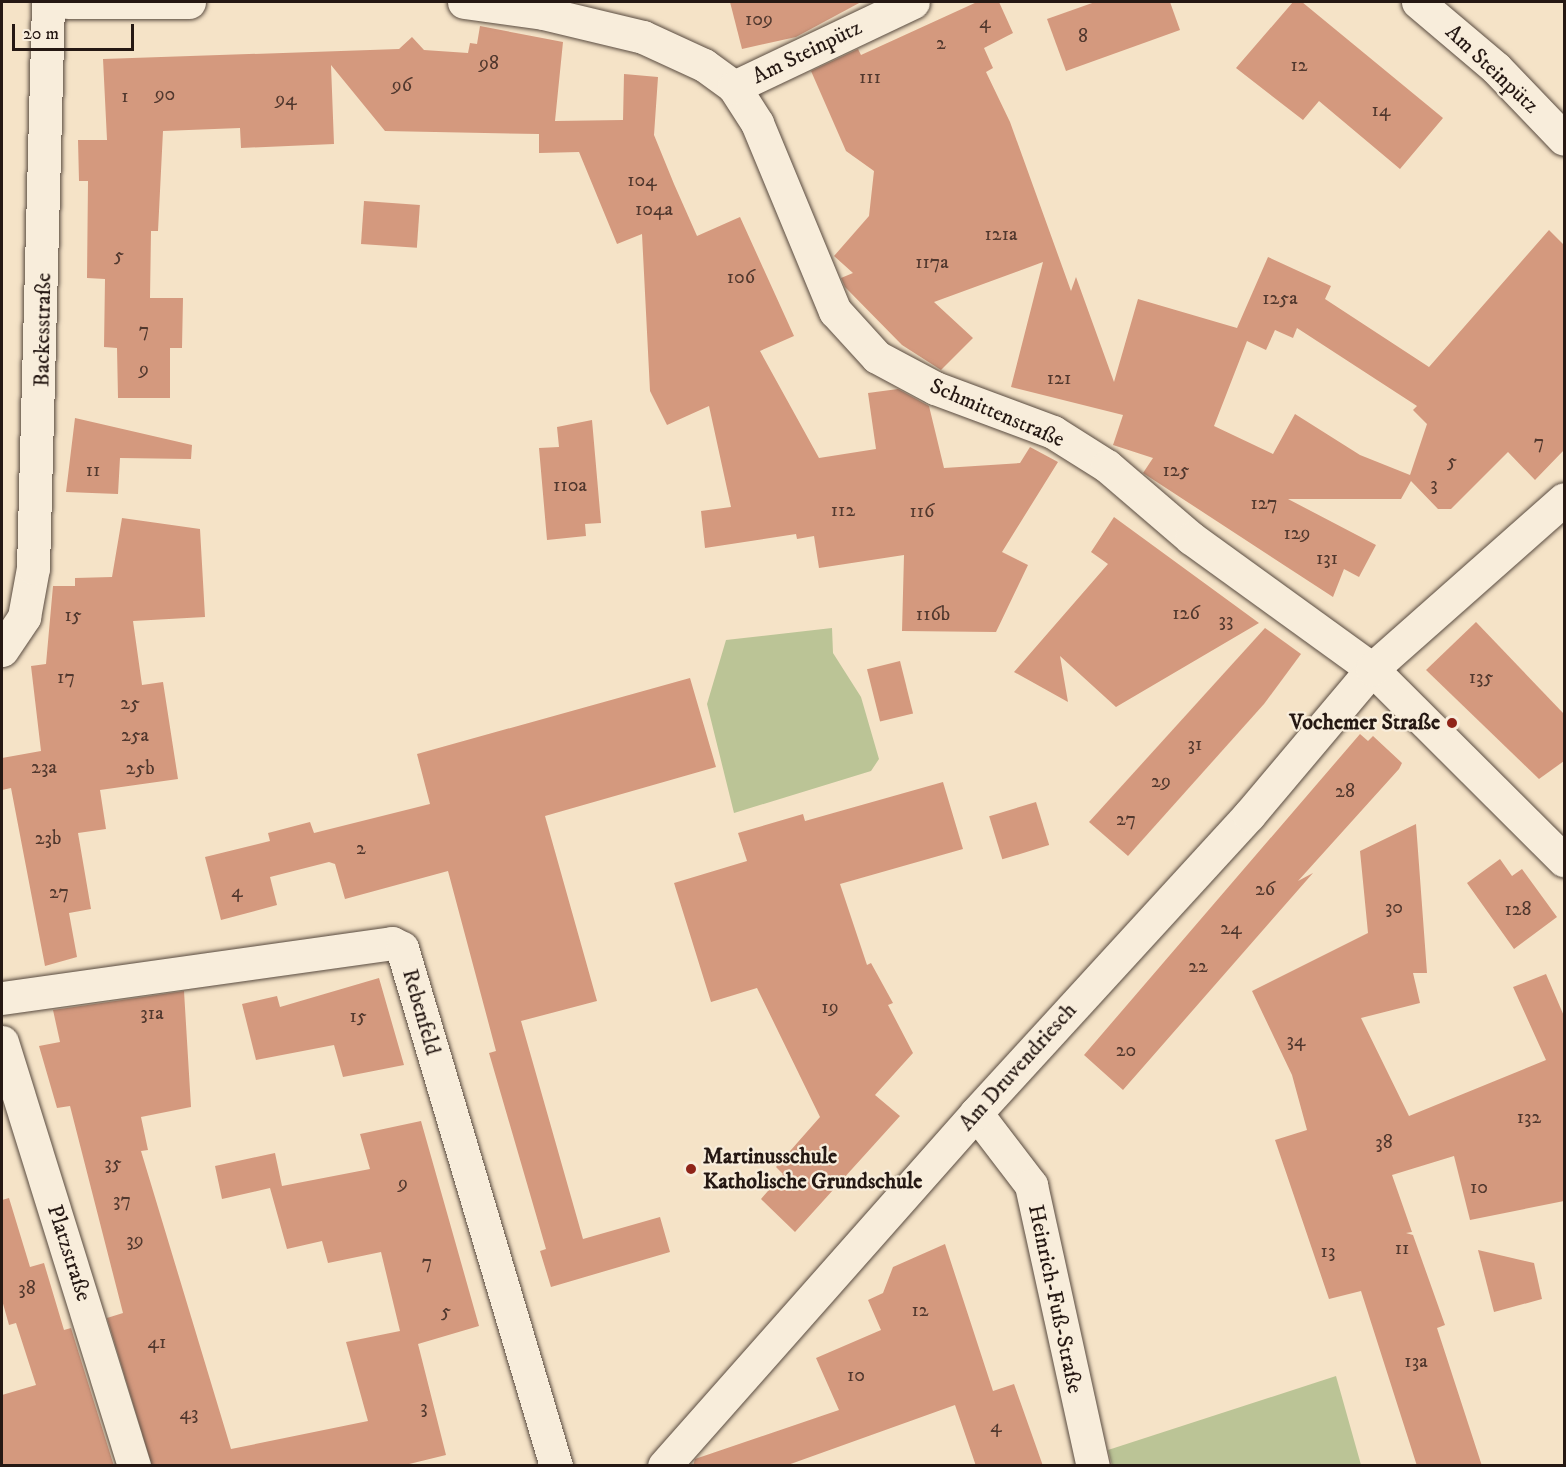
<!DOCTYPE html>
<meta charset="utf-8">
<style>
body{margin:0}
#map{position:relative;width:1566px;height:1467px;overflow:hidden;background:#f5e3c7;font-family:"IM FELL DW Pica",serif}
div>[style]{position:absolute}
.green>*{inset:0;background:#bbc496}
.building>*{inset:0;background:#d4997e;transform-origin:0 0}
.roads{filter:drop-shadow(0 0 2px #594b40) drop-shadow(0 0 2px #594b40)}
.minor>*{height:33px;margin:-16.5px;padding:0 16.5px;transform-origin:16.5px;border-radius:16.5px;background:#f8eddb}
.dots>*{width:16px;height:16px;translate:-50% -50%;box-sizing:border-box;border:3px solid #f8eddb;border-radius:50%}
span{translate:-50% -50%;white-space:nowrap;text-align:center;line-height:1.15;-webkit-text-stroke:4.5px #f8eddb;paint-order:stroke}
.number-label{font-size:20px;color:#51382e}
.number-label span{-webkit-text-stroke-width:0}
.street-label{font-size:22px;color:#251813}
.poi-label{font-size:22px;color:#251813;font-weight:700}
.right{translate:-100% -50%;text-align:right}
.left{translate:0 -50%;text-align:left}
.frame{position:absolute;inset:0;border:3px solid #251813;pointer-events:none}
.scale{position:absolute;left:12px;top:24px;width:122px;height:27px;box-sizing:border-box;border:3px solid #251813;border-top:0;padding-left:8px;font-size:18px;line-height:21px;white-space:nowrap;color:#251813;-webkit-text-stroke:4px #f8eddb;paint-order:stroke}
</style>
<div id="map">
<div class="green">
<div style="clip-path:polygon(832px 628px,833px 653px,861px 697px,879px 759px,871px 771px,734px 813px,707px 704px,726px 640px)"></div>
<div style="clip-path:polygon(1336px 1376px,1361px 1465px,1112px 1465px,1108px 1450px)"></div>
</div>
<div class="building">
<div style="clip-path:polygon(730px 2px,861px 2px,796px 37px,742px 49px)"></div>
<div style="clip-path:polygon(evenodd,977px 2px,999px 2px,1013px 33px,984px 48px,993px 68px,986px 72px,1010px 122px,1071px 291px,1076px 277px,1114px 382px,1138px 299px,1237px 328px,1268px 257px,1331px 286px,1325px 299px,1429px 367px,1549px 230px,1564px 245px,1564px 450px,1535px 480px,1508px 452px,1451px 509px,1438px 509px,1411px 481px,1401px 499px,1288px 499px,1376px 545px,1359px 577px,1344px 569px,1333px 597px,1143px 473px,1153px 458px,1113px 445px,1123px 415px,1011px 387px,1043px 262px,934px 302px,973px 338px,941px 370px,902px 345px,845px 287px,841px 278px,853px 273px,834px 256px,869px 216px,874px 171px,846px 151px,811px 71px,858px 49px,861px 55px,977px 2px,1297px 328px,1417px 406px,1413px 410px,1427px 424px,1410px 475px,1360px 455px,1295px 414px,1273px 454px,1214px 426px,1247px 341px,1266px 350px,1275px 330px,1293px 338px,1297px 328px)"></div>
<div style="clip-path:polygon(1095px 2px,1170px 2px,1180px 30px,1066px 71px,1047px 19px)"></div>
<div style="clip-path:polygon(1293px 2px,1302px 2px,1443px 118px,1400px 169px,1319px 101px,1303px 120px,1236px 68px)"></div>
<div style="clip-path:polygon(480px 26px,563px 42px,555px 121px,623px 120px,624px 74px,658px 77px,654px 135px,674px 184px,697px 236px,740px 217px,794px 336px,760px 351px,819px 458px,876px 449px,868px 393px,898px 389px,929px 406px,944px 468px,1020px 463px,1030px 447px,1058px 462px,1002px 552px,1028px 565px,996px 632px,902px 631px,904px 555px,819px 568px,814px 536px,797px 539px,796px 534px,705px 548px,701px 511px,731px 507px,709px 406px,667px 425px,650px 391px,642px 234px,617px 244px,579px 152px,539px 153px,539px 134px,385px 131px,331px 65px,334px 144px,241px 148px,240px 128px,163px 131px,158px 231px,151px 231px,150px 298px,183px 298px,182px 348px,170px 348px,170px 398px,118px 398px,117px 348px,104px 347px,105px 279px,87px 278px,88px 181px,79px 181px,78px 140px,107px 140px,103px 59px,399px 49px,412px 37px,424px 50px,468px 53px,470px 43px,477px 44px)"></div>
<div style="left:364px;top:201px;width:56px;height:43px;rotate:4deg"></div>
<div style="clip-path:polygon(75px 418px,192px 445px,191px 459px,120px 458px,118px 494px,66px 492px)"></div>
<div style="clip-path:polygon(592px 420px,601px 523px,585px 524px,586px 536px,547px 540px,539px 448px,559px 447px,557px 427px)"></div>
<div style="clip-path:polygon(1114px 517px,1259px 623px,1116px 707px,1060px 656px,1068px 702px,1014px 672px,1108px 564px,1091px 552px)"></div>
<div style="clip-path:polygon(122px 518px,200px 529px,205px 617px,133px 621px,142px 685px,163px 682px,178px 779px,100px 790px,106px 829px,78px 833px,91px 909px,69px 913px,77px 957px,45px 966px,11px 788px,2px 790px,2px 758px,41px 751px,31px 666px,46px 664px,53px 586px,75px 586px,75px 578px,112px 577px)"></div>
<div style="clip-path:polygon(1476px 622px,1564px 714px,1564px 761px,1539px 779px,1426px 670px)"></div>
<div style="clip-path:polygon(1265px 628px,1301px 654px,1264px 704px,1128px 856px,1089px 822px)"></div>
<div style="left:900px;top:661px;width:54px;height:34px;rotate:76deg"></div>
<div style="clip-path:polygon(690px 678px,716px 767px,545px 816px,597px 1001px,521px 1021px,583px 1239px,660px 1217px,670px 1252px,551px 1287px,540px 1251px,546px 1249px,489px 1053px,496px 1051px,448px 871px,345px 899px,335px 864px,329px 862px,270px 877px,277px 905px,221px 920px,205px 857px,270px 841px,268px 833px,310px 822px,314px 833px,430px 804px,417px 754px)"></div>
<div style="clip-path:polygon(1360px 734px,1368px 741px,1373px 736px,1402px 763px,1399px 769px,1298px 881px,1313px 873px,1123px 1090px,1084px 1055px)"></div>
<div style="clip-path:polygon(943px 782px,963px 849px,840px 884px,867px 965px,871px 963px,893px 1003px,888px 1005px,913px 1053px,875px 1095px,900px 1116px,795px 1232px,761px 1199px,783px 1174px,776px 1167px,820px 1117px,757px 988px,711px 1002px,674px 883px,747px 861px,738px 833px,803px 814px,805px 821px)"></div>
<div style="left:1036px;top:802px;width:45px;height:49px;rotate:73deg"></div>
<div style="clip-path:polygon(1416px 824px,1427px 973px,1413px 973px,1420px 1003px,1361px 1018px,1409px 1116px,1546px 1060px,1513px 987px,1546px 974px,1564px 1016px,1564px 1201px,1470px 1220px,1454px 1156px,1392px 1175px,1412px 1232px,1406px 1233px,1413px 1235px,1445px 1325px,1437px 1328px,1482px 1466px,1417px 1466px,1361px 1291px,1329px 1299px,1275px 1140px,1307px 1130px,1292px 1075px,1252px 991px,1368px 933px,1360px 851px)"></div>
<div style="clip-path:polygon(1500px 859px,1512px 876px,1522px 869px,1557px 917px,1514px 949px,1467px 883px)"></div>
<div style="clip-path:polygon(379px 978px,404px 1065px,343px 1077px,334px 1045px,256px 1060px,242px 1004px,277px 996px,280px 1007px)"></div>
<div style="clip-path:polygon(184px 991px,191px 1107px,141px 1117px,148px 1150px,141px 1151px,231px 1449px,368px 1421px,346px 1342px,400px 1331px,381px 1252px,328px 1263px,322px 1241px,287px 1249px,270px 1188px,222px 1199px,215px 1166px,275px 1153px,282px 1186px,370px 1169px,360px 1134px,421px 1121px,479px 1326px,418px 1344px,446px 1455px,401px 1466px,152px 1466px,107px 1318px,123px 1313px,70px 1106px,57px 1108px,39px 1046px,60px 1042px,53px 1010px)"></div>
<div style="clip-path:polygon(9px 1198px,30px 1267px,44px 1263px,64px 1330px,71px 1328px,114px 1466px,2px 1466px,2px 1395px,36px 1385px,16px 1323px,9px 1325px,2px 1300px,2px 1200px)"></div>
<div style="clip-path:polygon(945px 1244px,993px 1391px,1014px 1384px,1043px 1466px,976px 1466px,955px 1405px,785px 1466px,693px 1466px,695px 1459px,839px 1410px,816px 1358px,881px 1330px,868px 1300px,883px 1293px,893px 1267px)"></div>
<div style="clip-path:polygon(1478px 1250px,1534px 1263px,1542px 1299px,1494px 1312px)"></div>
</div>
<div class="roads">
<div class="minor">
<div style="left:68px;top:2px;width:121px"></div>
<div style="left:464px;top:2px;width:80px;rotate:7.9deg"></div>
<div style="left:543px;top:13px;width:103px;rotate:13.5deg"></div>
<div style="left:643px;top:37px;width:67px;rotate:24.7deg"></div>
<div style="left:704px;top:65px;width:37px;rotate:36deg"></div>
<div style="left:734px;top:87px;width:43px;rotate:57.4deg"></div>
<div style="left:757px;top:123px;width:204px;rotate:67.5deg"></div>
<div style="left:835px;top:311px;width:62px;rotate:47.6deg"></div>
<div style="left:877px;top:357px;width:66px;rotate:28.1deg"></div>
<div style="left:935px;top:388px;width:126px;rotate:20.4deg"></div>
<div style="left:1053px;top:432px;width:64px;rotate:32.2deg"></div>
<div style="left:1107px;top:466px;width:111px;rotate:40.6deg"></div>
<div style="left:1191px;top:538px;width:223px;rotate:35.9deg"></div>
<div style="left:1372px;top:669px;width:271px;rotate:44.9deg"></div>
<div style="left:1418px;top:2px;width:102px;rotate:40.2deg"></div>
<div style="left:1496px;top:68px;width:98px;rotate:46.2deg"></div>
<div style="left:734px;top:87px;width:198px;rotate:-25.4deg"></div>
<div style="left:2px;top:650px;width:40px;rotate:-56deg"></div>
<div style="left:24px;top:617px;width:50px;rotate:-79.6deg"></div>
<div style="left:33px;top:568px;width:566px;rotate:-88.48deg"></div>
<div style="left:2px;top:998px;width:394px;rotate:-8deg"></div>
<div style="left:392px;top:943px;width:11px;rotate:27deg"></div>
<div style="left:402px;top:948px;width:540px;rotate:73.44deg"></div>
<div style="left:2px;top:1042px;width:444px;rotate:72.7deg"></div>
<div style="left:976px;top:1113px;width:91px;rotate:52.6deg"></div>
<div style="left:1031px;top:1185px;width:288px;rotate:77.6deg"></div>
<div style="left:664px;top:1466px;width:471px;rotate:-48.5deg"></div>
<div style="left:976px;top:1113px;width:404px;rotate:-47.5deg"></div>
<div style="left:1249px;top:815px;width:191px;rotate:-49.9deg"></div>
<div style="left:1372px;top:669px;width:256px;rotate:-41.5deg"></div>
</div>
</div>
<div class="dots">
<div style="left:1452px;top:723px;background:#8f2418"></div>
<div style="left:691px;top:1169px;background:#8f2418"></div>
</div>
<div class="number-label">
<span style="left:759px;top:19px">109</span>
<span style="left:985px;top:22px">4</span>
<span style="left:1083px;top:36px">8</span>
<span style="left:941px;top:43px">2</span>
<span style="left:489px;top:63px">98</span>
<span style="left:1299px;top:65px">12</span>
<span style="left:870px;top:77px">111</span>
<span style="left:402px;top:85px">96</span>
<span style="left:165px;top:94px">90</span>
<span style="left:125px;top:96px">1</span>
<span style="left:286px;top:99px">94</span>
<span style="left:1381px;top:110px">14</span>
<span style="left:642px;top:180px">104</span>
<span style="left:654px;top:209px">104a</span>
<span style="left:1001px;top:234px">121a</span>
<span style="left:119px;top:255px">5</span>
<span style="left:932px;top:262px">117a</span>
<span style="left:741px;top:277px">106</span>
<span style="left:1280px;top:298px">125a</span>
<span style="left:144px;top:330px">7</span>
<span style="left:144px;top:369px">9</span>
<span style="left:1059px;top:378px">121</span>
<span style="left:1539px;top:442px">7</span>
<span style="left:1452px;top:461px">5</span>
<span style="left:93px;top:470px">11</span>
<span style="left:1176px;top:470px">125</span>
<span style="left:1434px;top:484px">3</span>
<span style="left:570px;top:485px">110a</span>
<span style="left:1264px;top:503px">127</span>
<span style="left:843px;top:510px">112</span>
<span style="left:922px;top:511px">116</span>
<span style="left:1297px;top:533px">129</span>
<span style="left:1327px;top:558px">131</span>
<span style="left:1186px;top:613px">126</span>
<span style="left:933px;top:614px">116b</span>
<span style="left:73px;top:615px">15</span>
<span style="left:1226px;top:620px">33</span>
<span style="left:66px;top:677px">17</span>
<span style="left:1481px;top:677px">135</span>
<span style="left:130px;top:703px">25</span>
<span style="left:135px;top:735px">25a</span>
<span style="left:1195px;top:744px">31</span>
<span style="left:44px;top:767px">23a</span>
<span style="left:140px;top:768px">25b</span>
<span style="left:1161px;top:781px">29</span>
<span style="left:1345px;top:791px">28</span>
<span style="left:1126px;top:819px">27</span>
<span style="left:48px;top:838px">23b</span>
<span style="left:361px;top:848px">2</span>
<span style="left:1265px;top:889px">26</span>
<span style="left:237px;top:891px">4</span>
<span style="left:59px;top:892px">27</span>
<span style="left:1394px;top:907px">30</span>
<span style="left:1518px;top:909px">128</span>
<span style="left:1231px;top:928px">24</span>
<span style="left:1198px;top:966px">22</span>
<span style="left:830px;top:1007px">19</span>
<span style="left:152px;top:1013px">31a</span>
<span style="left:358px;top:1016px">15</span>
<span style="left:1296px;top:1040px">34</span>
<span style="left:1126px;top:1050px">20</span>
<span style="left:1529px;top:1117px">132</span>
<span style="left:1384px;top:1142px">38</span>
<span style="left:113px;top:1163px">35</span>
<span style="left:403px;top:1183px">9</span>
<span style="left:1479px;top:1187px">10</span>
<span style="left:122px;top:1200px">37</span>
<span style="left:135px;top:1240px">39</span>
<span style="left:1402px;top:1248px">11</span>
<span style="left:1328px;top:1251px">13</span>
<span style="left:427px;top:1262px">7</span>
<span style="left:27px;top:1288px">38</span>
<span style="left:920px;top:1310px">12</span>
<span style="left:446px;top:1311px">5</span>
<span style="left:157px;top:1342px">41</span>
<span style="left:1416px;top:1361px">13a</span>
<span style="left:856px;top:1375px">10</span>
<span style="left:424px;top:1407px">3</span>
<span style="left:189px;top:1413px">43</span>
<span style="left:996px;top:1426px">4</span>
</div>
<div class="street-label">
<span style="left:807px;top:52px;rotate:-26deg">Am Steinpütz</span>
<span style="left:1492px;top:69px;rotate:43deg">Am Steinpütz</span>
<span style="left:43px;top:330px;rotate:-89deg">Backesstraße</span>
<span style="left:997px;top:413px;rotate:23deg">Schmittenstraße</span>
<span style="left:421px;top:1012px;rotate:74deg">Rebenfeld</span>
<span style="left:1018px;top:1067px;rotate:-48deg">Am Druvendriesch</span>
<span style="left:69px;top:1253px;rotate:72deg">Platzstraße</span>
<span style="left:1055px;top:1299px;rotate:78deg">Heinrich-Fuß-Straße</span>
</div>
<div class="poi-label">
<span class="right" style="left:1440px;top:723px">Vochemer Straße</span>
<span class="left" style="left:703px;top:1169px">Martinusschule<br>Katholische Grundschule</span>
</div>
<div class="frame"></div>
<div class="scale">20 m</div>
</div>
